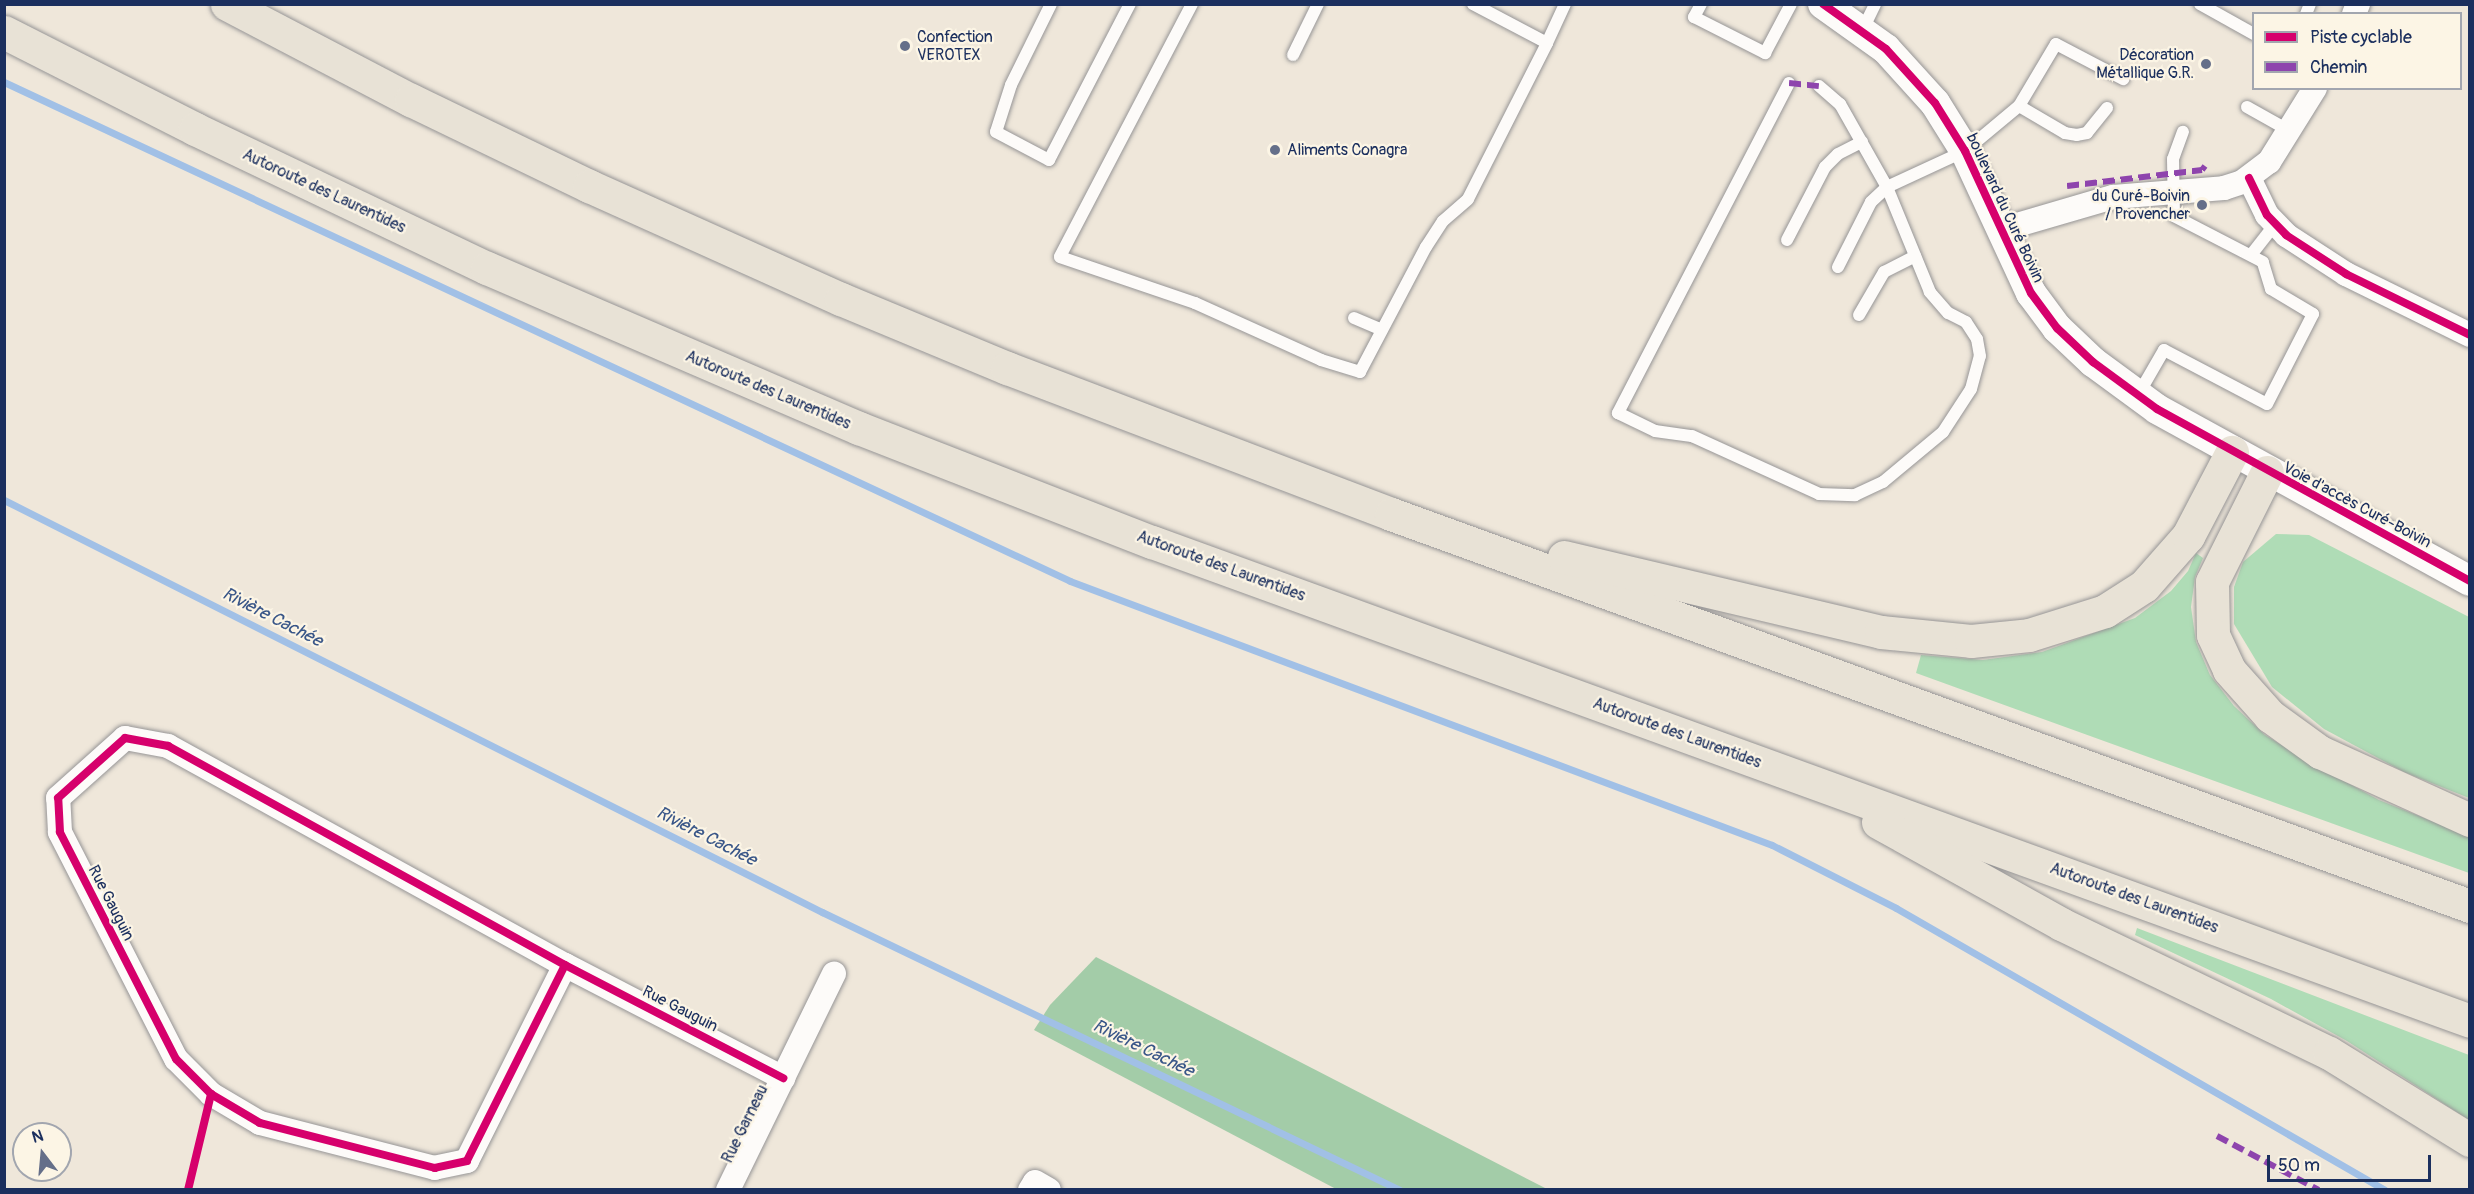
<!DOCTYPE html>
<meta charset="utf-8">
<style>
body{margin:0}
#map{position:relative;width:2474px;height:1194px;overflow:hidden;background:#efe7da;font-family:Pangolin,sans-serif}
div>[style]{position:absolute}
.green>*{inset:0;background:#afdcb6}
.forest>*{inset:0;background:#a3cca8}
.stream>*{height:7px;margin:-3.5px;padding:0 3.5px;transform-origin:3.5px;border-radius:3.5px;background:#a1c0e6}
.roads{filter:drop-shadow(0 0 2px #969596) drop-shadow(0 0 2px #969596)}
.service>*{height:12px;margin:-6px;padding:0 6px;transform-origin:6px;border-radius:6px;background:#fdfbf9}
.minor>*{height:24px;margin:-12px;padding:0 12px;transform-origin:12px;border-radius:12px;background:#fdfbf9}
.tertiary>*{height:30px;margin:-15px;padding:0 15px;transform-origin:15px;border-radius:15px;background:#fdfbf9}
.motorway>*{height:33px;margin:-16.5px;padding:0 16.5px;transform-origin:16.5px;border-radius:16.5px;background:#e8e2d6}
.quiet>*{height:6px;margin-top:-3px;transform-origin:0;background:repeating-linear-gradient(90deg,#8e44ad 0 12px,transparent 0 18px)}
.cycleway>*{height:8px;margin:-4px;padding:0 4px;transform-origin:4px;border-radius:4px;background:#d6006c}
.dots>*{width:16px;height:16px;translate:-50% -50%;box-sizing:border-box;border:3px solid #fcf5e5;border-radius:50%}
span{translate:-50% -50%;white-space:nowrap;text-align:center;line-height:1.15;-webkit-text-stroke:4.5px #fcf5e5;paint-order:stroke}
.poi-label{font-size:16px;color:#1b2f5e}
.left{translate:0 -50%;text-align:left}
.right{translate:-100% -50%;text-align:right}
.street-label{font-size:16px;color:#1b2f5e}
.water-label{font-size:18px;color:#395688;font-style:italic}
.frame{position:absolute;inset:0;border:6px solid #1b2f5e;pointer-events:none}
.legend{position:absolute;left:2252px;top:12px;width:210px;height:78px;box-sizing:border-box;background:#fcf5e5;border:2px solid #a2a6af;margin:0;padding:8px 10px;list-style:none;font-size:18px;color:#1b2f5e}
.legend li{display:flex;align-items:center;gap:12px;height:30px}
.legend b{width:30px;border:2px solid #a2a6af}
.north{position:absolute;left:12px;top:1122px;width:60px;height:60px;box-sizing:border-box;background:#fcf5e5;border:2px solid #a2a6af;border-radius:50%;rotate:344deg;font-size:16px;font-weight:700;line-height:24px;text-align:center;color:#1b2f5e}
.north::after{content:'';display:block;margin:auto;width:21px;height:27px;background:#656f89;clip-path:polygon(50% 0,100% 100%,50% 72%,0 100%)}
.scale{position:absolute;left:2267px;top:1155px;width:164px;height:27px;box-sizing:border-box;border:3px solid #1b2f5e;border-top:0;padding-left:8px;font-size:18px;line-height:21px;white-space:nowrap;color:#1b2f5e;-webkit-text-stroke:4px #fcf5e5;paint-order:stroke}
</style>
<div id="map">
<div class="green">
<div style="clip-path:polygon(2276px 534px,2309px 535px,2469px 617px,2469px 798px,2404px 772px,2324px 729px,2272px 687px,2234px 624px,2234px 587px,2243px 562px)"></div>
<div style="clip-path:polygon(2196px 553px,2203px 558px,2195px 577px,2191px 607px,2196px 642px,2210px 675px,2234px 706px,2265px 735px,2309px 762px,2379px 800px,2469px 836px,2469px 873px,1916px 673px,1921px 655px,1983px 660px,2042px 652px,2135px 618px,2171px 591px,2188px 571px)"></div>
<div style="clip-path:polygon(2137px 928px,2469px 1055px,2469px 1120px,2347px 1041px,2271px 999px,2135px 935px)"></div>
</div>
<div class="forest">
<div style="clip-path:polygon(1096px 957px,1547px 1189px,1336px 1189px,1034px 1030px,1050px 1005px)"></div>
</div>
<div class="stream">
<div style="left:4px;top:82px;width:1177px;rotate:25.08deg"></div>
<div style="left:1070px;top:581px;width:750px;rotate:20.61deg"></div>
<div style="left:1772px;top:845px;width:139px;rotate:26.9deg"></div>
<div style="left:1896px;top:908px;width:564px;rotate:29.97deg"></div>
<div style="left:4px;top:500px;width:916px;rotate:26.73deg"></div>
<div style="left:822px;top:912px;width:641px;rotate:25.69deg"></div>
</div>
<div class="roads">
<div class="service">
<div style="left:1051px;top:4px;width:90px;rotate:116.3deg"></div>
<div style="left:1011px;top:85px;width:49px;rotate:107.7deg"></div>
<div style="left:996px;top:132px;width:60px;rotate:27.8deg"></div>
<div style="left:1049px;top:160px;width:176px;rotate:-62.6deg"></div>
<div style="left:1192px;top:4px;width:285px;rotate:117.6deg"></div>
<div style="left:1060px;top:257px;width:143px;rotate:18.8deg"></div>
<div style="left:1195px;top:303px;width:138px;rotate:24.3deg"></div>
<div style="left:1321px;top:360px;width:41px;rotate:17.1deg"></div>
<div style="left:1360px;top:372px;width:141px;rotate:-62.2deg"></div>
<div style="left:1426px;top:247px;width:31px;rotate:-57deg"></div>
<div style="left:1443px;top:221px;width:33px;rotate:-41deg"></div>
<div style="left:1468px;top:199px;width:175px;rotate:-63.1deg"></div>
<div style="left:1547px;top:43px;width:84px;rotate:-152.2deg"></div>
<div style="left:1701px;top:4px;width:15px;rotate:118deg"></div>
<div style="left:1694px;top:17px;width:80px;rotate:26.9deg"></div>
<div style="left:1765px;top:53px;width:55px;rotate:-62deg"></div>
<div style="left:2200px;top:4px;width:62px;rotate:29.1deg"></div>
<div style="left:2306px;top:14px;width:11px;rotate:-68deg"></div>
<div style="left:1863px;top:29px;width:28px;rotate:-64deg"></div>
<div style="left:1547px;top:43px;width:43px;rotate:-65.2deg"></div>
<div style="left:1293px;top:55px;width:57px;rotate:-63.9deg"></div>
<div style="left:1789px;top:83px;width:372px;rotate:117.4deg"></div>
<div style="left:1618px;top:413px;width:41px;rotate:25.9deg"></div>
<div style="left:1655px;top:431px;width:37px;rotate:8deg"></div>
<div style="left:1692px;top:436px;width:140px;rotate:24.5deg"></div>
<div style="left:1819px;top:494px;width:36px;rotate:2deg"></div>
<div style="left:1855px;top:495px;width:31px;rotate:-25deg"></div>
<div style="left:1883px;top:482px;width:78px;rotate:-39.8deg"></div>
<div style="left:1943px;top:432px;width:51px;rotate:-56.9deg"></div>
<div style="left:1971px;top:389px;width:34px;rotate:-75deg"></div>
<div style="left:1980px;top:356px;width:17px;rotate:-100deg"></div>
<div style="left:1977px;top:339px;width:20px;rotate:-123deg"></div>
<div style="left:1966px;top:322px;width:20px;rotate:-153deg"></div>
<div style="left:1948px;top:313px;width:28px;rotate:-131deg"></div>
<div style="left:1930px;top:292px;width:113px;rotate:-112.3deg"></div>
<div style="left:1887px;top:187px;width:86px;rotate:-24.8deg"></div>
<div style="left:1965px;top:151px;width:70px;rotate:-39.8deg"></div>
<div style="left:1819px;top:86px;width:28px;rotate:41deg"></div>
<div style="left:1840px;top:104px;width:95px;rotate:60.5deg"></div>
<div style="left:1887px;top:187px;width:22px;rotate:137deg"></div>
<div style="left:1871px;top:202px;width:73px;rotate:116.9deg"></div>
<div style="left:2247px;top:107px;width:49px;rotate:29.2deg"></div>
<div style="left:2107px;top:108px;width:32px;rotate:129deg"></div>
<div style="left:2087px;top:133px;width:10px;rotate:169deg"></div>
<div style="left:2077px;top:135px;width:12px;rotate:-171deg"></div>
<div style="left:2065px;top:133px;width:53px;rotate:-149.6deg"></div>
<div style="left:2019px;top:106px;width:72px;rotate:-59.2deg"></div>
<div style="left:2056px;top:44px;width:76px;rotate:27.6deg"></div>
<div style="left:1787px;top:240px;width:82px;rotate:-62.5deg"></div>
<div style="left:1825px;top:167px;width:18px;rotate:-45deg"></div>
<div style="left:1838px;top:154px;width:27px;rotate:-27deg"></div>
<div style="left:2251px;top:255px;width:39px;rotate:-52deg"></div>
<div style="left:1859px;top:315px;width:50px;rotate:-59.8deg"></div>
<div style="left:1884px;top:272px;width:35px;rotate:-27deg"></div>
<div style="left:1354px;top:318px;width:30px;rotate:23deg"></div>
<div style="left:2138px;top:395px;width:52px;rotate:-60deg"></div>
<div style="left:2164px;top:350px;width:116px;rotate:27.7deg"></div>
<div style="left:2267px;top:404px;width:101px;rotate:-62.9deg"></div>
<div style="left:2313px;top:314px;width:49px;rotate:-149.2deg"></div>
<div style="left:2271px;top:289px;width:28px;rotate:-107deg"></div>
<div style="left:2263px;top:262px;width:100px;rotate:-152.7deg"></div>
<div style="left:2174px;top:216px;width:57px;rotate:-91deg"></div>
<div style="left:2173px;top:159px;width:29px;rotate:-70deg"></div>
</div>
<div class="minor">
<div style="left:2354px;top:14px;width:11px;rotate:-68deg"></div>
<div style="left:2249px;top:178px;width:41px;rotate:64.1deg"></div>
<div style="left:2267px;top:215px;width:28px;rotate:46deg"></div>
<div style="left:2286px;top:235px;width:72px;rotate:33deg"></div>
<div style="left:2346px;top:274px;width:138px;rotate:26.2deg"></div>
<div style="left:2000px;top:230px;width:118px;rotate:-16.3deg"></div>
<div style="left:2113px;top:197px;width:111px;rotate:-4.6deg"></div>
<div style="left:2224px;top:188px;width:19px;rotate:-18deg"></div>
<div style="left:2242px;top:182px;width:34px;rotate:-37deg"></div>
<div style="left:2269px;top:162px;width:87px;rotate:-58.1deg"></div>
<div style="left:565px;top:965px;width:219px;rotate:116.6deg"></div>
<div style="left:467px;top:1161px;width:33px;rotate:168deg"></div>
<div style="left:435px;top:1168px;width:181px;rotate:-165.6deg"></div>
<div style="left:260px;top:1123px;width:57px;rotate:-149.4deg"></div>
<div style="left:211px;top:1094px;width:49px;rotate:-135deg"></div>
<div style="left:176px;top:1059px;width:255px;rotate:-117.1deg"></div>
<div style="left:60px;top:832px;width:34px;rotate:-93deg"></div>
<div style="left:58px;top:798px;width:90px;rotate:-41.8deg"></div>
<div style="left:125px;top:738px;width:44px;rotate:10.5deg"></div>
<div style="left:168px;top:746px;width:453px;rotate:28.9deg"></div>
<div style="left:565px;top:965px;width:246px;rotate:27.4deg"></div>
<div style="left:728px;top:1190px;width:241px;rotate:-63.9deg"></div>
<div style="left:1030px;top:1190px;width:9px;rotate:-58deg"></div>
<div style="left:1035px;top:1182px;width:16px;rotate:30deg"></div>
</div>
<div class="tertiary">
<div style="left:1823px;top:4px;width:77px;rotate:35.5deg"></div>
<div style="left:1886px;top:49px;width:73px;rotate:47.8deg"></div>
<div style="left:1935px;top:103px;width:57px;rotate:58deg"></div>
<div style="left:1965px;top:151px;width:157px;rotate:65.1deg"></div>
<div style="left:2031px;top:293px;width:44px;rotate:53.4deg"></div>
<div style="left:2057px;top:328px;width:50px;rotate:43.4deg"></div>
<div style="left:2093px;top:362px;width:79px;rotate:36.3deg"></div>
<div style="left:2157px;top:409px;width:357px;rotate:28.8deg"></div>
</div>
<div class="motorway">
<div style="left:227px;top:4px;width:208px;rotate:27.6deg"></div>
<div style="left:411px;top:100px;width:198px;rotate:25.8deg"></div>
<div style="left:589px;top:186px;width:276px;rotate:24.2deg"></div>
<div style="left:841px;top:299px;width:180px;rotate:22.6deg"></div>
<div style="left:1007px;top:368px;width:411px;rotate:20.8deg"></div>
<div style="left:1391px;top:514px;width:1148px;rotate:19.97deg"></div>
<div style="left:4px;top:32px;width:214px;rotate:26.9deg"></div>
<div style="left:195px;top:129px;width:323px;rotate:25.5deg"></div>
<div style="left:487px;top:268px;width:405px;rotate:23.3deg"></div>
<div style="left:859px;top:428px;width:314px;rotate:21.3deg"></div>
<div style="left:1152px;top:542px;width:1402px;rotate:19.97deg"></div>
<div style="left:2267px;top:472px;width:123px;rotate:116.6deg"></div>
<div style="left:2212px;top:582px;width:53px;rotate:88.9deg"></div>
<div style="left:2213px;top:635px;width:38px;rotate:65deg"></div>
<div style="left:2229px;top:670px;width:62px;rotate:48.3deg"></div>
<div style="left:2270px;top:716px;width:62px;rotate:35.8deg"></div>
<div style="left:2320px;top:752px;width:165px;rotate:24.4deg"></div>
<div style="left:1564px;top:557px;width:326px;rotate:13.3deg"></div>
<div style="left:1881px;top:632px;width:90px;rotate:5.7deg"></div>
<div style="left:1971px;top:641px;width:58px;rotate:-5.9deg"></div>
<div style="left:2029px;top:635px;width:80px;rotate:-17.5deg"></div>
<div style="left:2105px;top:611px;width:46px;rotate:-32.7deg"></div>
<div style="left:2144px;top:586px;width:67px;rotate:-48.7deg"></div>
<div style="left:2188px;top:536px;width:95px;rotate:-62.4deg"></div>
<div style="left:1878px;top:822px;width:210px;rotate:29.1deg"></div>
<div style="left:2061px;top:924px;width:297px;rotate:25.7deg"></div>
<div style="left:2329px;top:1053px;width:166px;rotate:31.7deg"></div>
</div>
</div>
<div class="quiet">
<div style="left:1789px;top:83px;width:30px;rotate:6deg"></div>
<div style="left:2067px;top:186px;width:136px;rotate:-6.8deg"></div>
<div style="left:2202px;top:170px;width:5px;rotate:-53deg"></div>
<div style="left:2217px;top:1136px;width:115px;rotate:27.9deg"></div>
</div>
<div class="cycleway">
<div style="left:1823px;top:4px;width:77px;rotate:35.5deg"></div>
<div style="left:1886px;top:49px;width:73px;rotate:47.8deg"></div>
<div style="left:1935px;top:103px;width:57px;rotate:58deg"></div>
<div style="left:1965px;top:151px;width:157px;rotate:65.1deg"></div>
<div style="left:2031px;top:293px;width:44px;rotate:53.4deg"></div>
<div style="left:2057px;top:328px;width:50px;rotate:43.4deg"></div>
<div style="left:2093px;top:362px;width:79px;rotate:36.3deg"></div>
<div style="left:2157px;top:409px;width:357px;rotate:28.8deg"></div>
<div style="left:2249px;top:178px;width:41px;rotate:64.1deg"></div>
<div style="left:2267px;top:215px;width:28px;rotate:46deg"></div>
<div style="left:2286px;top:235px;width:72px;rotate:33deg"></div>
<div style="left:2346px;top:274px;width:138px;rotate:26.2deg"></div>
<div style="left:565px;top:965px;width:219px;rotate:116.6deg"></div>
<div style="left:467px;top:1161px;width:33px;rotate:168deg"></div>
<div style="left:435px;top:1168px;width:181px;rotate:-165.6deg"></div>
<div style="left:260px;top:1123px;width:57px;rotate:-149.4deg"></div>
<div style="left:211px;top:1094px;width:49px;rotate:-135deg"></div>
<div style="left:176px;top:1059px;width:255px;rotate:-117.1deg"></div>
<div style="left:60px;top:832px;width:34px;rotate:-93deg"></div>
<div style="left:58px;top:798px;width:90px;rotate:-41.8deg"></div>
<div style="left:125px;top:738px;width:44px;rotate:10.5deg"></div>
<div style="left:168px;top:746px;width:453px;rotate:28.9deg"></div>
<div style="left:565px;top:965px;width:246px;rotate:27.4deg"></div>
<div style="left:188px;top:1190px;width:99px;rotate:-76.5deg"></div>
</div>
<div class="dots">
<div style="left:905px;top:46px;background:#656f89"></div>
<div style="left:2206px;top:64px;background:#656f89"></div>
<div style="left:1275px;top:150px;background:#656f89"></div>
<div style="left:2202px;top:205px;background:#656f89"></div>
</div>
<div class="poi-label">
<span class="left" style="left:917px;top:46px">Confection<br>VEROTEX</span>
<span class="right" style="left:2194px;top:64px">Décoration<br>Métallique G.R.</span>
<span class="left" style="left:1287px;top:150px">Aliments Conagra</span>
<span class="right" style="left:2190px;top:205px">du Curé-Boivin<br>/ Provencher</span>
</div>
<div class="street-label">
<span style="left:324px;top:191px;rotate:25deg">Autoroute des Laurentides</span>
<span style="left:2005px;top:208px;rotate:65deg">boulevard du Curé Boivin</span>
<span style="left:768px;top:390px;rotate:23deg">Autoroute des Laurentides</span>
<span style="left:2357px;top:505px;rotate:28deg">Voie d'accès Curé-Boivin</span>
<span style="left:1221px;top:566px;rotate:20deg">Autoroute des Laurentides</span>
<span style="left:1677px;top:733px;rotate:20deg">Autoroute des Laurentides</span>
<span style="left:2134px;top:898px;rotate:20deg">Autoroute des Laurentides</span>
<span style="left:111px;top:903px;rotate:63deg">Rue Gauguin</span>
<span style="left:680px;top:1009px;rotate:27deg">Rue Gauguin</span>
<span style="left:745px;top:1124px;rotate:-64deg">Rue Garneau</span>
</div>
<div class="water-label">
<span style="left:272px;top:618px;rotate:27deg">Rivière Cachée</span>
<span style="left:706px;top:837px;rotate:27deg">Rivière Cachée</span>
<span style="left:1143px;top:1049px;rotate:26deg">Rivière Cachée</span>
</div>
<div class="frame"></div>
<ul class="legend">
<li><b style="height:8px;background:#d6006c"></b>Piste cyclable</li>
<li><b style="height:8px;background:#8e44ad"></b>Chemin</li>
</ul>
<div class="north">N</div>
<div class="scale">50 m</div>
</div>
